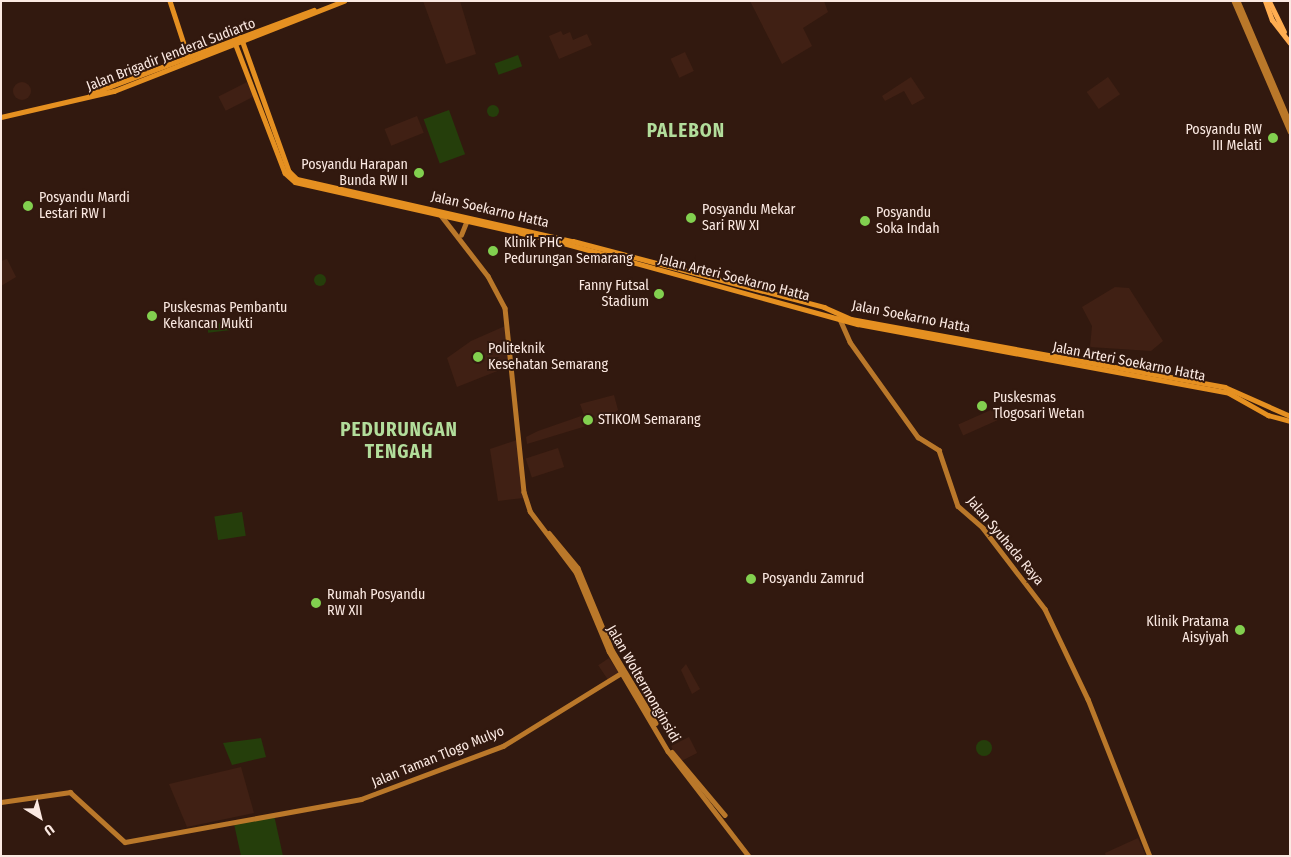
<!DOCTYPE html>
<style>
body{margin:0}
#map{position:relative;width:1291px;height:857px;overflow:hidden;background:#32190f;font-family:"Fira Sans Condensed",sans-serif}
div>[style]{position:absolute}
.built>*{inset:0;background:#402014;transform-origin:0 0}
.round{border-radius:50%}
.green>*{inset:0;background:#253e0b;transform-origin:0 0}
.secondary>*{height:4.5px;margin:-2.25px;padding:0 2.25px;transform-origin:2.25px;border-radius:2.25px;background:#ba782a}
.primary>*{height:4.5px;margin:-2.25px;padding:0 2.25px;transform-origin:2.25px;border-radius:2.25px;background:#e59021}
.highway>*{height:5px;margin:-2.5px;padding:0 2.5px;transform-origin:2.5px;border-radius:2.5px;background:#ffad51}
.dots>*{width:14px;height:14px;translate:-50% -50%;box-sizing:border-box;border:2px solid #32190f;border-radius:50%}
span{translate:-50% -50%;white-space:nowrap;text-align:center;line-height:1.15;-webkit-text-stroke:4px #32190f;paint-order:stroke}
.street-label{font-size:14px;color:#fbe9e2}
.poi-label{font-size:14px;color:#fbe9e2}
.right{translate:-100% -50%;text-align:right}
.left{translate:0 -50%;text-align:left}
.district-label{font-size:19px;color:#b2dd9b;font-weight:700;letter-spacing:1px}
.frame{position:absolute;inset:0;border:2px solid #fbe9e2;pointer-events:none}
.north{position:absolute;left:15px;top:792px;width:50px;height:50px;-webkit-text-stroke:4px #32190f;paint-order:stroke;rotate:144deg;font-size:14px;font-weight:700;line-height:20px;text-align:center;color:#fbe9e2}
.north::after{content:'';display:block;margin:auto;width:18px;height:22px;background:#fbe9e2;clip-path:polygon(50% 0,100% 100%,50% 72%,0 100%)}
</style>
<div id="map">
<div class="built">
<div style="clip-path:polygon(423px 1px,460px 1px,476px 54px,446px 64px)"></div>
<div style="clip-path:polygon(750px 1px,824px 1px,828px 12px,803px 28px,812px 46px,782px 64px)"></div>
<div style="clip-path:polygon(561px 31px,563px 35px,570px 32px,573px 40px,587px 34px,592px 45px,559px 59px,549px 36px)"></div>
<div style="left:685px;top:52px;width:21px;height:16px;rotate:65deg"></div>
<div style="clip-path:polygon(911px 77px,925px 98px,912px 105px,904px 91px,885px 101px,882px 96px)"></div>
<div style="left:1108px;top:77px;width:21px;height:26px;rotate:55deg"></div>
<div style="left:247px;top:82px;width:16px;height:32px;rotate:63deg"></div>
<div class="round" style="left:13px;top:82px;width:18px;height:18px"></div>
<div style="left:417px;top:116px;width:18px;height:35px;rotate:68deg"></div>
<div style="clip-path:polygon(7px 259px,16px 277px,1px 286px,1px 261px)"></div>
<div style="clip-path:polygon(1115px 287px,1129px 288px,1163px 341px,1151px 351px,1090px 347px,1092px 326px,1082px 307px)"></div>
<div style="clip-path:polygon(505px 326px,510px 366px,457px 387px,447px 358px,471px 341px)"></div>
<div style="clip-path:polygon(614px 395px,618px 410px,606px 420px,527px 444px,526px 437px,538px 431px,584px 415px,580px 404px)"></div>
<div style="left:993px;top:409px;width:12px;height:38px;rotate:66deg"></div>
<div style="clip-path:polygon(517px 440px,524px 498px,498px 501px,490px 449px)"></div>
<div style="left:558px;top:448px;width:20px;height:34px;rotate:72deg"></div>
<div style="left:609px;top:658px;width:18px;height:13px;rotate:56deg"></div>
<div style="clip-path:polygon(686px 664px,700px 689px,692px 694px,681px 670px)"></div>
<div style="left:689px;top:737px;width:18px;height:20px;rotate:63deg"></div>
<div style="clip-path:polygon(241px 767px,254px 813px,187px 827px,169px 784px)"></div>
<div style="clip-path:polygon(1138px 838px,1146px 856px,1106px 856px,1105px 853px)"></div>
</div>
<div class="green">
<div style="left:518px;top:55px;width:12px;height:25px;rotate:70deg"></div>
<div class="round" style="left:487px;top:105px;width:12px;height:12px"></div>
<div style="left:449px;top:110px;width:47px;height:27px;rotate:70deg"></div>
<div class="round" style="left:314px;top:274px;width:12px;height:12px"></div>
<div style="left:230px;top:322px;width:8px;height:23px;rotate:83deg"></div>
<div style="left:242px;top:512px;width:24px;height:28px;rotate:81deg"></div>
<div style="clip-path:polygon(261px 738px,266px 757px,232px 765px,223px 743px)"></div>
<div class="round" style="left:976px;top:740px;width:16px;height:16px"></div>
<div style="clip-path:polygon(274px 815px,283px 856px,241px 856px,234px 824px)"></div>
</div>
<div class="secondary">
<div style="left:1234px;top:1px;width:142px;rotate:66.7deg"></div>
<div style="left:1238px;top:1px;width:133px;rotate:66.9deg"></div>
<div style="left:440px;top:214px;width:78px;rotate:52.3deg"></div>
<div style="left:488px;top:276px;width:36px;rotate:62deg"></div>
<div style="left:505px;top:308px;width:185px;rotate:84.1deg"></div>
<div style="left:524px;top:492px;width:20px;rotate:72deg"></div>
<div style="left:530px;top:511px;width:76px;rotate:53deg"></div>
<div style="left:576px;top:572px;width:86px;rotate:67.3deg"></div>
<div style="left:609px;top:651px;width:116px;rotate:59.5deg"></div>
<div style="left:668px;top:751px;width:133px;rotate:52.4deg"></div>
<div style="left:461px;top:235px;width:16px;rotate:-68deg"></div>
<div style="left:839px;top:317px;width:27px;rotate:66deg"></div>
<div style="left:850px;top:342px;width:117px;rotate:54.4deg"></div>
<div style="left:918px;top:437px;width:25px;rotate:32deg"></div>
<div style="left:939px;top:450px;width:59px;rotate:71.3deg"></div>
<div style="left:958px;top:506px;width:33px;rotate:41deg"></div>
<div style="left:983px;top:528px;width:102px;rotate:52.6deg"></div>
<div style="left:1045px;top:609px;width:100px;rotate:64.5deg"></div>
<div style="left:1088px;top:699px;width:169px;rotate:68.5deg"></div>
<div style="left:549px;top:533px;width:45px;rotate:50.4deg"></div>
<div style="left:578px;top:568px;width:89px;rotate:67.5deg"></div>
<div style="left:612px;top:650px;width:85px;rotate:58.9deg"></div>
<div style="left:672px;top:752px;width:82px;rotate:49.9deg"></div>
<div style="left:1px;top:802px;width:70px;rotate:-8.2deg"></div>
<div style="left:70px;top:792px;width:74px;rotate:42.3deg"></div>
<div style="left:125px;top:842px;width:240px;rotate:-10.3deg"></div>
<div style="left:361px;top:799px;width:152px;rotate:-20.5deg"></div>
<div style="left:503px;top:746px;width:141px;rotate:-31.7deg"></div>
</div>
<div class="primary">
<div style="left:170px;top:1px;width:61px;rotate:71.9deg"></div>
<div style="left:241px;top:37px;width:142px;rotate:70.3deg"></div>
<div style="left:289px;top:171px;width:11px;rotate:45deg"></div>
<div style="left:297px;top:179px;width:283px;rotate:12.7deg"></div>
<div style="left:573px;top:241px;width:260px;rotate:14.7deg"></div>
<div style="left:824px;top:307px;width:30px;rotate:24deg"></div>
<div style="left:851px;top:319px;width:380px;rotate:10.3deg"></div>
<div style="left:1225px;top:387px;width:71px;rotate:24deg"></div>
<div style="left:234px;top:40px;width:142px;rotate:69deg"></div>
<div style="left:285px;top:173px;width:13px;rotate:42deg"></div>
<div style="left:295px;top:182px;width:268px;rotate:12.7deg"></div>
<div style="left:556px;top:241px;width:313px;rotate:15.4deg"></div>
<div style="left:858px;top:324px;width:377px;rotate:10.5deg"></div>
<div style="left:1229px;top:393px;width:45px;rotate:29.4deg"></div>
<div style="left:1268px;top:415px;width:23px;rotate:15deg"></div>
<div style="left:90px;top:94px;width:239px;rotate:-20.6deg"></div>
<div style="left:1px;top:117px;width:116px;rotate:-13deg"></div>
<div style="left:114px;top:91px;width:247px;rotate:-21.4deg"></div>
</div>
<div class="highway">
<div style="left:1265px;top:1px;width:20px;rotate:70deg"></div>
<div style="left:1272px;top:20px;width:29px;rotate:52deg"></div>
<div style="left:1269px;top:1px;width:34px;rotate:64deg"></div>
</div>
<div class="dots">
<div style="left:1273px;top:138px;background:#82d04f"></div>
<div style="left:419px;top:173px;background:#82d04f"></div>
<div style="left:28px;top:206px;background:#82d04f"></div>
<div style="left:691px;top:218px;background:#82d04f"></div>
<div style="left:865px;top:221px;background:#82d04f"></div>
<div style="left:493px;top:251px;background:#82d04f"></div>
<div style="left:659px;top:294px;background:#82d04f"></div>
<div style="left:152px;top:316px;background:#82d04f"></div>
<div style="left:478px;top:357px;background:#82d04f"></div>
<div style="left:982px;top:406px;background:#82d04f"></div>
<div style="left:588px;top:420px;background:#82d04f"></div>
<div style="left:751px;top:579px;background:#82d04f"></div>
<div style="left:316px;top:603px;background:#82d04f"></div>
<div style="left:1240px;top:630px;background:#82d04f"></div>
</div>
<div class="street-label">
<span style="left:171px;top:55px;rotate:-21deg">Jalan Brigadir Jenderal Sudiarto</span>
<span style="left:490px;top:210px;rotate:13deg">Jalan Soekarno Hatta</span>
<span style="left:734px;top:278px;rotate:14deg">Jalan Arteri Soekarno Hatta</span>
<span style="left:911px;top:317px;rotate:11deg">Jalan Soekarno Hatta</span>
<span style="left:1129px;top:362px;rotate:11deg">Jalan Arteri Soekarno Hatta</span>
<span style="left:1005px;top:541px;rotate:50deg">Jalan Syuhada Raya</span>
<span style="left:643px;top:684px;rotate:60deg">Jalan Woltermonginsidi</span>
<span style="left:438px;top:757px;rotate:-22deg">Jalan Taman Tlogo Mulyo</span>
</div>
<div class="poi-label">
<span class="right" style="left:1262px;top:138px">Posyandu RW<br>III Melati</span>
<span class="right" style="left:408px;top:173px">Posyandu Harapan<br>Bunda RW II</span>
<span class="left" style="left:39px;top:206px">Posyandu Mardi<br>Lestari RW I</span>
<span class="left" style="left:702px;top:218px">Posyandu Mekar<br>Sari RW XI</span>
<span class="left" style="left:876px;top:221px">Posyandu<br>Soka Indah</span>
<span class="left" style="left:504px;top:251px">Klinik PHC<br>Pedurungan Semarang</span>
<span class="right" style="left:649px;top:294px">Fanny Futsal<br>Stadium</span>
<span class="left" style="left:163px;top:316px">Puskesmas Pembantu<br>Kekancan Mukti</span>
<span class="left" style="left:488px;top:357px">Politeknik<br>Kesehatan Semarang</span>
<span class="left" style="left:993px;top:406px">Puskesmas<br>Tlogosari Wetan</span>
<span class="left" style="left:598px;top:420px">STIKOM Semarang</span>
<span class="left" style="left:762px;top:579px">Posyandu Zamrud</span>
<span class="left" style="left:327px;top:603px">Rumah Posyandu<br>RW XII</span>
<span class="right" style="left:1229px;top:630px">Klinik Pratama<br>Aisyiyah</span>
</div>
<div class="district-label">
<span style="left:686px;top:131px">PALEBON</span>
<span style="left:399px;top:441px">PEDURUNGAN<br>TENGAH</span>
</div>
<div class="frame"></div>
<div class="north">U</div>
</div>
